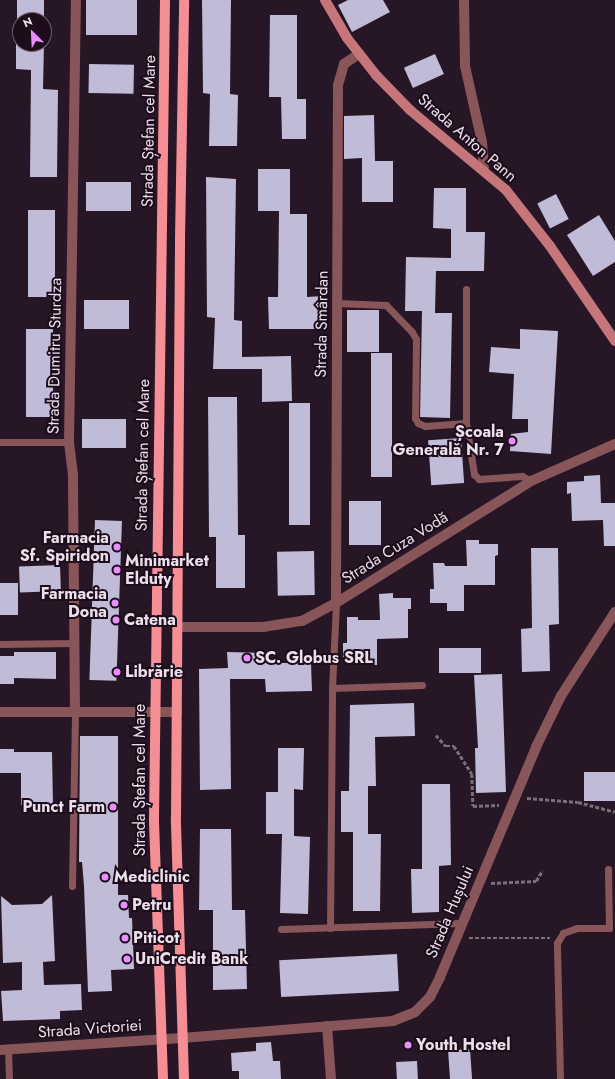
<!DOCTYPE html>
<meta charset="utf-8">
<style>
body{margin:0}
#map{position:relative;width:615px;height:1079px;overflow:hidden;background:#271626;font-family:Jost,sans-serif}
div>[style]{position:absolute}
.building>*{inset:0;background:#c0bbd7;transform-origin:0 0}
.path>*{height:2.5px;margin-top:-1.25px;transform-origin:0;background:repeating-linear-gradient(90deg,#7c6d7b 0 4px,transparent 0 6px)}
.service>*{height:7px;margin:-3.5px;padding:0 3.5px;transform-origin:3.5px;border-radius:3.5px;background:#885659}
.minor>*{height:10px;margin:-5px;padding:0 5px;transform-origin:5px;border-radius:5px;background:#885659}
.tertiary>*{height:10px;margin:-5px;padding:0 5px;transform-origin:5px;border-radius:5px;background:#885659}
.secondary>*{height:10px;margin:-5px;padding:0 5px;transform-origin:5px;border-radius:5px;background:#c6767a}
.primary>*{height:10px;margin:-5px;padding:0 5px;transform-origin:5px;border-radius:5px;background:#f68f95}
.dots>*{width:11px;height:11px;translate:-50% -50%;box-sizing:border-box;border:2px solid #1d0c1c;border-radius:50%}
span{translate:-50% -50%;white-space:nowrap;text-align:center;line-height:1.15;-webkit-text-stroke:4px #1d0c1c;paint-order:stroke}
.street-label{font-size:16px;color:#ebdfea}
.poi-label{font-size:16px;color:#ebdfea;font-weight:700}
.right{translate:-100% -50%;text-align:right}
.left{translate:0 -50%;text-align:left}
.north{position:absolute;left:12px;top:12px;width:40px;height:40px;box-sizing:border-box;background:#1d0c1c;border:1px solid #6f606e;border-radius:50%;rotate:336deg;font-size:11px;font-weight:700;line-height:16px;text-align:center;color:#ebdfea}
.north::after{content:'';display:block;margin:auto;width:14px;height:18px;background:#e98efe;clip-path:polygon(50% 0,100% 100%,50% 72%,0 100%)}
</style>
<div id="map">
<div class="building">
<div style="left:17px;top:0;width:27px;height:20px"></div>
<div style="left:86px;top:0;width:51px;height:35px"></div>
<div style="clip-path:polygon(202px 0,231px 0,230px 94px,238px 95px,237px 146px,209px 146px,210px 94px,203px 93px)"></div>
<div style="clip-path:polygon(348px 0,383px 0,390px 12px,352px 32px,338px 5px)"></div>
<div style="clip-path:polygon(270px 15px,297px 15px,297px 99px,306px 99px,306px 139px,282px 139px,281px 97px,269px 97px)"></div>
<div style="clip-path:polygon(16px 44px,44px 44px,43px 89px,58px 90px,57px 177px,30px 177px,31px 70px,16px 69px)"></div>
<div style="left:435px;top:54px;width:22px;height:34px;rotate:66deg"></div>
<div style="left:89px;top:64px;width:45px;height:29px;rotate:1deg"></div>
<div style="clip-path:polygon(374px 115px,375px 161px,393px 161px,393px 202px,362px 202px,362px 158px,344px 159px,344px 116px)"></div>
<div style="clip-path:polygon(258px 169px,290px 169px,290px 214px,307px 214px,307px 297px,322px 296px,322px 329px,269px 329px,268px 297px,278px 297px,279px 211px,258px 211px)"></div>
<div style="clip-path:polygon(206px 177px,236px 179px,234px 320px,242px 321px,242px 357px,291px 356px,292px 401px,262px 402px,262px 369px,213px 369px,215px 318px,207px 317px)"></div>
<div style="left:86px;top:182px;width:45px;height:29px"></div>
<div style="clip-path:polygon(434px 188px,466px 188px,466px 232px,485px 232px,484px 271px,436px 271px,435px 313px,452px 313px,450px 418px,420px 417px,422px 311px,405px 311px,406px 257px,451px 258px,451px 229px,433px 228px)"></div>
<div style="left:556px;top:194px;width:28px;height:21px;rotate:63deg"></div>
<div style="left:28px;top:210px;width:27px;height:87px"></div>
<div style="clip-path:polygon(599px 215px,615px 241px,615px 262px,593px 276px,567px 235px)"></div>
<div style="left:84px;top:300px;width:45px;height:29px"></div>
<div style="left:347px;top:310px;width:32px;height:42px"></div>
<div style="left:26px;top:329px;width:27px;height:88px"></div>
<div style="clip-path:polygon(520px 329px,558px 331px,551px 454px,510px 451px,511px 434px,528px 432px,528px 419px,512px 419px,514px 374px,489px 372px,491px 347px,520px 349px)"></div>
<div style="left:371px;top:353px;width:21px;height:124px"></div>
<div style="clip-path:polygon(208px 397px,237px 397px,238px 535px,245px 535px,245px 588px,216px 588px,216px 537px,209px 537px)"></div>
<div style="left:289px;top:403px;width:21px;height:122px"></div>
<div style="left:82px;top:419px;width:44px;height:29px"></div>
<div style="left:461px;top:438px;width:45px;height:33px;rotate:86deg"></div>
<div style="clip-path:polygon(600px 475px,601px 503px,615px 503px,615px 546px,604px 546px,603px 520px,572px 521px,571px 493px,567px 494px,567px 482px,584px 481px,584px 476px)"></div>
<div style="left:349px;top:501px;width:32px;height:44px"></div>
<div style="left:95px;top:520px;width:27px;height:160px;rotate:2deg"></div>
<div style="clip-path:polygon(466px 540px,479px 540px,479px 544px,498px 544px,498px 555px,495px 556px,495px 585px,464px 585px,464px 611px,447px 611px,447px 603px,430px 603px,430px 589px,434px 589px,433px 563px,444px 563px,445px 566px,467px 566px)"></div>
<div style="clip-path:polygon(531px 548px,558px 548px,559px 624px,549px 625px,550px 671px,522px 672px,521px 629px,532px 628px)"></div>
<div style="left:314px;top:551px;width:44px;height:37px;rotate:89deg"></div>
<div style="left:60px;top:565px;width:26px;height:41px;rotate:88deg"></div>
<div style="left:0;top:583px;width:18px;height:32px"></div>
<div style="clip-path:polygon(393px 593px,393px 598px,411px 598px,411px 609px,408px 609px,408px 638px,377px 639px,377px 665px,361px 665px,360px 657px,343px 657px,343px 643px,347px 643px,347px 617px,358px 617px,358px 620px,380px 620px,379px 594px)"></div>
<div style="left:481px;top:648px;width:25px;height:42px;rotate:90deg"></div>
<div style="clip-path:polygon(14px 652px,56px 652px,56px 679px,14px 678px,14px 684px,0 684px,0 656px,14px 656px)"></div>
<div style="clip-path:polygon(227px 652px,269px 653px,270px 663px,311px 663px,312px 691px,266px 692px,265px 679px,230px 679px,231px 789px,200px 790px,199px 669px,228px 668px)"></div>
<div style="clip-path:polygon(502px 674px,506px 792px,476px 793px,475px 748px,478px 748px,474px 675px)"></div>
<div style="clip-path:polygon(414px 703px,415px 736px,375px 737px,376px 786px,368px 786px,368px 834px,381px 834px,380px 911px,353px 911px,353px 832px,341px 832px,341px 791px,349px 791px,350px 705px)"></div>
<div style="clip-path:polygon(80px 736px,118px 736px,118px 895px,128px 895px,129px 918px,132px 918px,134px 969px,111px 970px,112px 991px,88px 992px,84px 886px,82px 862px,79px 862px)"></div>
<div style="clip-path:polygon(278px 748px,304px 748px,303px 790px,294px 789px,294px 836px,310px 837px,308px 914px,280px 913px,282px 834px,266px 834px,266px 792px,278px 792px)"></div>
<div style="clip-path:polygon(0 749px,14px 749px,14px 752px,52px 752px,53px 805px,21px 805px,21px 773px,0 773px)"></div>
<div style="left:584px;top:772px;width:31px;height:29px"></div>
<div style="clip-path:polygon(422px 784px,450px 784px,451px 865px,439px 866px,439px 912px,412px 913px,411px 869px,422px 869px)"></div>
<div style="clip-path:polygon(200px 829px,231px 829px,232px 910px,245px 910px,247px 989px,213px 990px,213px 910px,199px 910px)"></div>
<div style="clip-path:polygon(52px 895px,55px 961px,43px 962px,44px 985px,81px 984px,82px 1010px,60px 1011px,60px 1019px,3px 1021px,1px 991px,22px 990px,22px 962px,3px 963px,1px 896px,12px 905px,42px 904px)"></div>
<div style="left:397px;top:954px;width:37px;height:118px;rotate:87deg"></div>
<div style="clip-path:polygon(271px 1042px,273px 1061px,280px 1061px,281px 1079px,239px 1079px,239px 1071px,232px 1071px,231px 1053px,256px 1051px,256px 1043px)"></div>
<div style="left:470px;top:1049px;width:30px;height:22px;rotate:86deg"></div>
<div style="left:417px;top:1061px;width:18px;height:21px;rotate:87deg"></div>
</div>
<div class="path">
<div style="left:436px;top:735px;width:15px;rotate:48deg"></div>
<div style="left:446px;top:746px;width:8px"></div>
<div style="left:454px;top:746px;width:33px;rotate:57deg"></div>
<div style="left:472px;top:774px;width:32px;rotate:88deg"></div>
<div style="left:473px;top:806px;width:26px;rotate:-2deg"></div>
<div style="left:527px;top:798px;width:51px;rotate:4.5deg"></div>
<div style="left:578px;top:802px;width:38px;rotate:15deg"></div>
<div style="left:491px;top:883px;width:45px;rotate:-2.5deg"></div>
<div style="left:536px;top:881px;width:12px;rotate:-59deg"></div>
<div style="left:469px;top:938px;width:81px"></div>
</div>
<div class="service">
<div style="left:466px;top:289px;width:134px;rotate:90deg"></div>
<div style="left:466px;top:423px;width:52px;rotate:81.1deg"></div>
<div style="left:474px;top:474px;width:7px;rotate:45deg"></div>
<div style="left:479px;top:479px;width:43px;rotate:-4deg"></div>
<div style="left:522px;top:476px;width:10px;rotate:29deg"></div>
<div style="left:337px;top:303px;width:49px;rotate:2.3deg"></div>
<div style="left:386px;top:305px;width:37px;rotate:46deg"></div>
<div style="left:412px;top:332px;width:8px;rotate:60deg"></div>
<div style="left:416px;top:339px;width:79px;rotate:90.7deg"></div>
<div style="left:415px;top:418px;width:6px;rotate:59deg"></div>
<div style="left:418px;top:423px;width:8px;rotate:23deg"></div>
<div style="left:425px;top:426px;width:41px;rotate:-4.2deg"></div>
<div style="left:0;top:442px;width:69px"></div>
<div style="left:0;top:644px;width:75px;rotate:-0.8deg"></div>
<div style="left:332px;top:688px;width:90px;rotate:-1.9deg"></div>
<div style="left:72px;top:886px;width:174px;rotate:-89deg"></div>
<div style="left:330px;top:928px;width:240px;rotate:-89.5deg"></div>
<div style="left:332px;top:688px;width:85px;rotate:-87.3deg"></div>
<div style="left:281px;top:929px;width:181px;rotate:-1.9deg"></div>
<div style="left:8px;top:1050px;width:29px;rotate:88deg"></div>
<div style="left:560px;top:1079px;width:136px;rotate:-91.3deg"></div>
<div style="left:557px;top:943px;width:12px;rotate:-59deg"></div>
<div style="left:563px;top:933px;width:15px;rotate:-20deg"></div>
<div style="left:577px;top:928px;width:32px"></div>
<div style="left:609px;top:928px;width:59px;rotate:-91deg"></div>
</div>
<div class="minor">
<div style="left:464px;top:0;width:66px;rotate:89.1deg"></div>
<div style="left:465px;top:66px;width:78px;rotate:77.4deg"></div>
<div style="left:482px;top:142px;width:27px;rotate:86deg"></div>
<div style="left:336px;top:603px;width:518px;rotate:-89.78deg"></div>
<div style="left:338px;top:85px;width:22px;rotate:-74deg"></div>
<div style="left:344px;top:64px;width:18px;rotate:-34deg"></div>
<div style="left:178px;top:627px;width:85px"></div>
<div style="left:263px;top:627px;width:39px;rotate:-9deg"></div>
<div style="left:302px;top:621px;width:38px;rotate:-28deg"></div>
<div style="left:336px;top:603px;width:230px;rotate:-32deg"></div>
<div style="left:531px;top:481px;width:92px;rotate:-23.8deg"></div>
<div style="left:0;top:712px;width:177px"></div>
<div style="left:75px;top:712px;width:237px;rotate:-90.5deg"></div>
<div style="left:73px;top:475px;width:33px;rotate:-97deg"></div>
<div style="left:69px;top:442px;width:442px;rotate:-89.1deg"></div>
<div style="left:327px;top:1026px;width:53px;rotate:85.7deg"></div>
<div style="left:182px;top:1038px;width:212px;rotate:-4.6deg"></div>
<div style="left:393px;top:1021px;width:24px;rotate:-22deg"></div>
<div style="left:415px;top:1012px;width:21px;rotate:-45deg"></div>
<div style="left:430px;top:997px;width:22px;rotate:-63deg"></div>
<div style="left:440px;top:977px;width:249px;rotate:-67.3deg"></div>
<div style="left:536px;top:747px;width:57px;rotate:-63.9deg"></div>
<div style="left:561px;top:696px;width:100px;rotate:-57.3deg"></div>
</div>
<div class="tertiary">
<div style="left:0;top:1050px;width:182px;rotate:-3.8deg"></div>
</div>
<div class="secondary">
<div style="left:325px;top:0;width:44px;rotate:59.9deg"></div>
<div style="left:347px;top:38px;width:47px;rotate:51.9deg"></div>
<div style="left:376px;top:75px;width:49px;rotate:45.8deg"></div>
<div style="left:410px;top:110px;width:125px;rotate:39.8deg"></div>
<div style="left:506px;top:190px;width:71px;rotate:51.8deg"></div>
<div style="left:550px;top:246px;width:115px;rotate:55.6deg"></div>
</div>
<div class="primary">
<div style="left:163px;top:1079px;width:260px;rotate:-92deg"></div>
<div style="left:154px;top:819px;width:819px;rotate:-89.23deg"></div>
<div style="left:184px;top:1079px;width:261px;rotate:-91.8deg"></div>
<div style="left:176px;top:818px;width:579px;rotate:-89.6deg"></div>
<div style="left:180px;top:239px;width:239px;rotate:-89deg"></div>
</div>
<div class="dots">
<div style="left:512px;top:441px;background:#e98efe"></div>
<div style="left:117px;top:547px;background:#e98efe"></div>
<div style="left:117px;top:570px;background:#e98efe"></div>
<div style="left:115px;top:603px;background:#e98efe"></div>
<div style="left:116px;top:620px;background:#e98efe"></div>
<div style="left:247px;top:658px;background:#e98efe"></div>
<div style="left:117px;top:672px;background:#e98efe"></div>
<div style="left:113px;top:807px;background:#e98efe"></div>
<div style="left:105px;top:877px;background:#e98efe"></div>
<div style="left:124px;top:905px;background:#e98efe"></div>
<div style="left:125px;top:938px;background:#e98efe"></div>
<div style="left:127px;top:959px;background:#e98efe"></div>
<div style="left:408px;top:1045px;background:#e98efe"></div>
</div>
<div class="street-label">
<span style="left:149px;top:131px;rotate:-89deg">Strada Ștefan cel Mare</span>
<span style="left:467px;top:138px;rotate:41deg">Strada Anton Pann</span>
<span style="left:322px;top:324px;rotate:-89deg">Strada Smârdan</span>
<span style="left:55px;top:356px;rotate:-89deg">Strada Dumitru Sturdza</span>
<span style="left:143px;top:455px;rotate:-89deg">Strada Ștefan cel Mare</span>
<span style="left:395px;top:548px;rotate:-32deg">Strada Cuza Vodă</span>
<span style="left:140px;top:780px;rotate:-90deg">Strada Ștefan cel Mare</span>
<span style="left:450px;top:912px;rotate:-67deg">Strada Hușului</span>
<span style="left:90px;top:1029px;rotate:-4deg">Strada Victoriei</span>
</div>
<div class="poi-label">
<span class="right" style="left:504px;top:441px">Școala<br>Generală Nr. 7</span>
<span class="right" style="left:109px;top:547px">Farmacia<br>Sf. Spiridon</span>
<span class="left" style="left:125px;top:570px">Minimarket<br>Elduty</span>
<span class="right" style="left:107px;top:603px">Farmacia<br>Dona</span>
<span class="left" style="left:124px;top:620px">Catena</span>
<span class="left" style="left:255px;top:658px">SC. Globus SRL</span>
<span class="left" style="left:125px;top:672px">Librărie</span>
<span class="right" style="left:105px;top:807px">Punct Farm</span>
<span class="left" style="left:114px;top:877px">Mediclinic</span>
<span class="left" style="left:132px;top:905px">Petru</span>
<span class="left" style="left:133px;top:938px">Piticot</span>
<span class="left" style="left:135px;top:959px">UniCredit Bank</span>
<span class="left" style="left:416px;top:1045px">Youth Hostel</span>
</div>
<div class="north">N</div>
</div>
